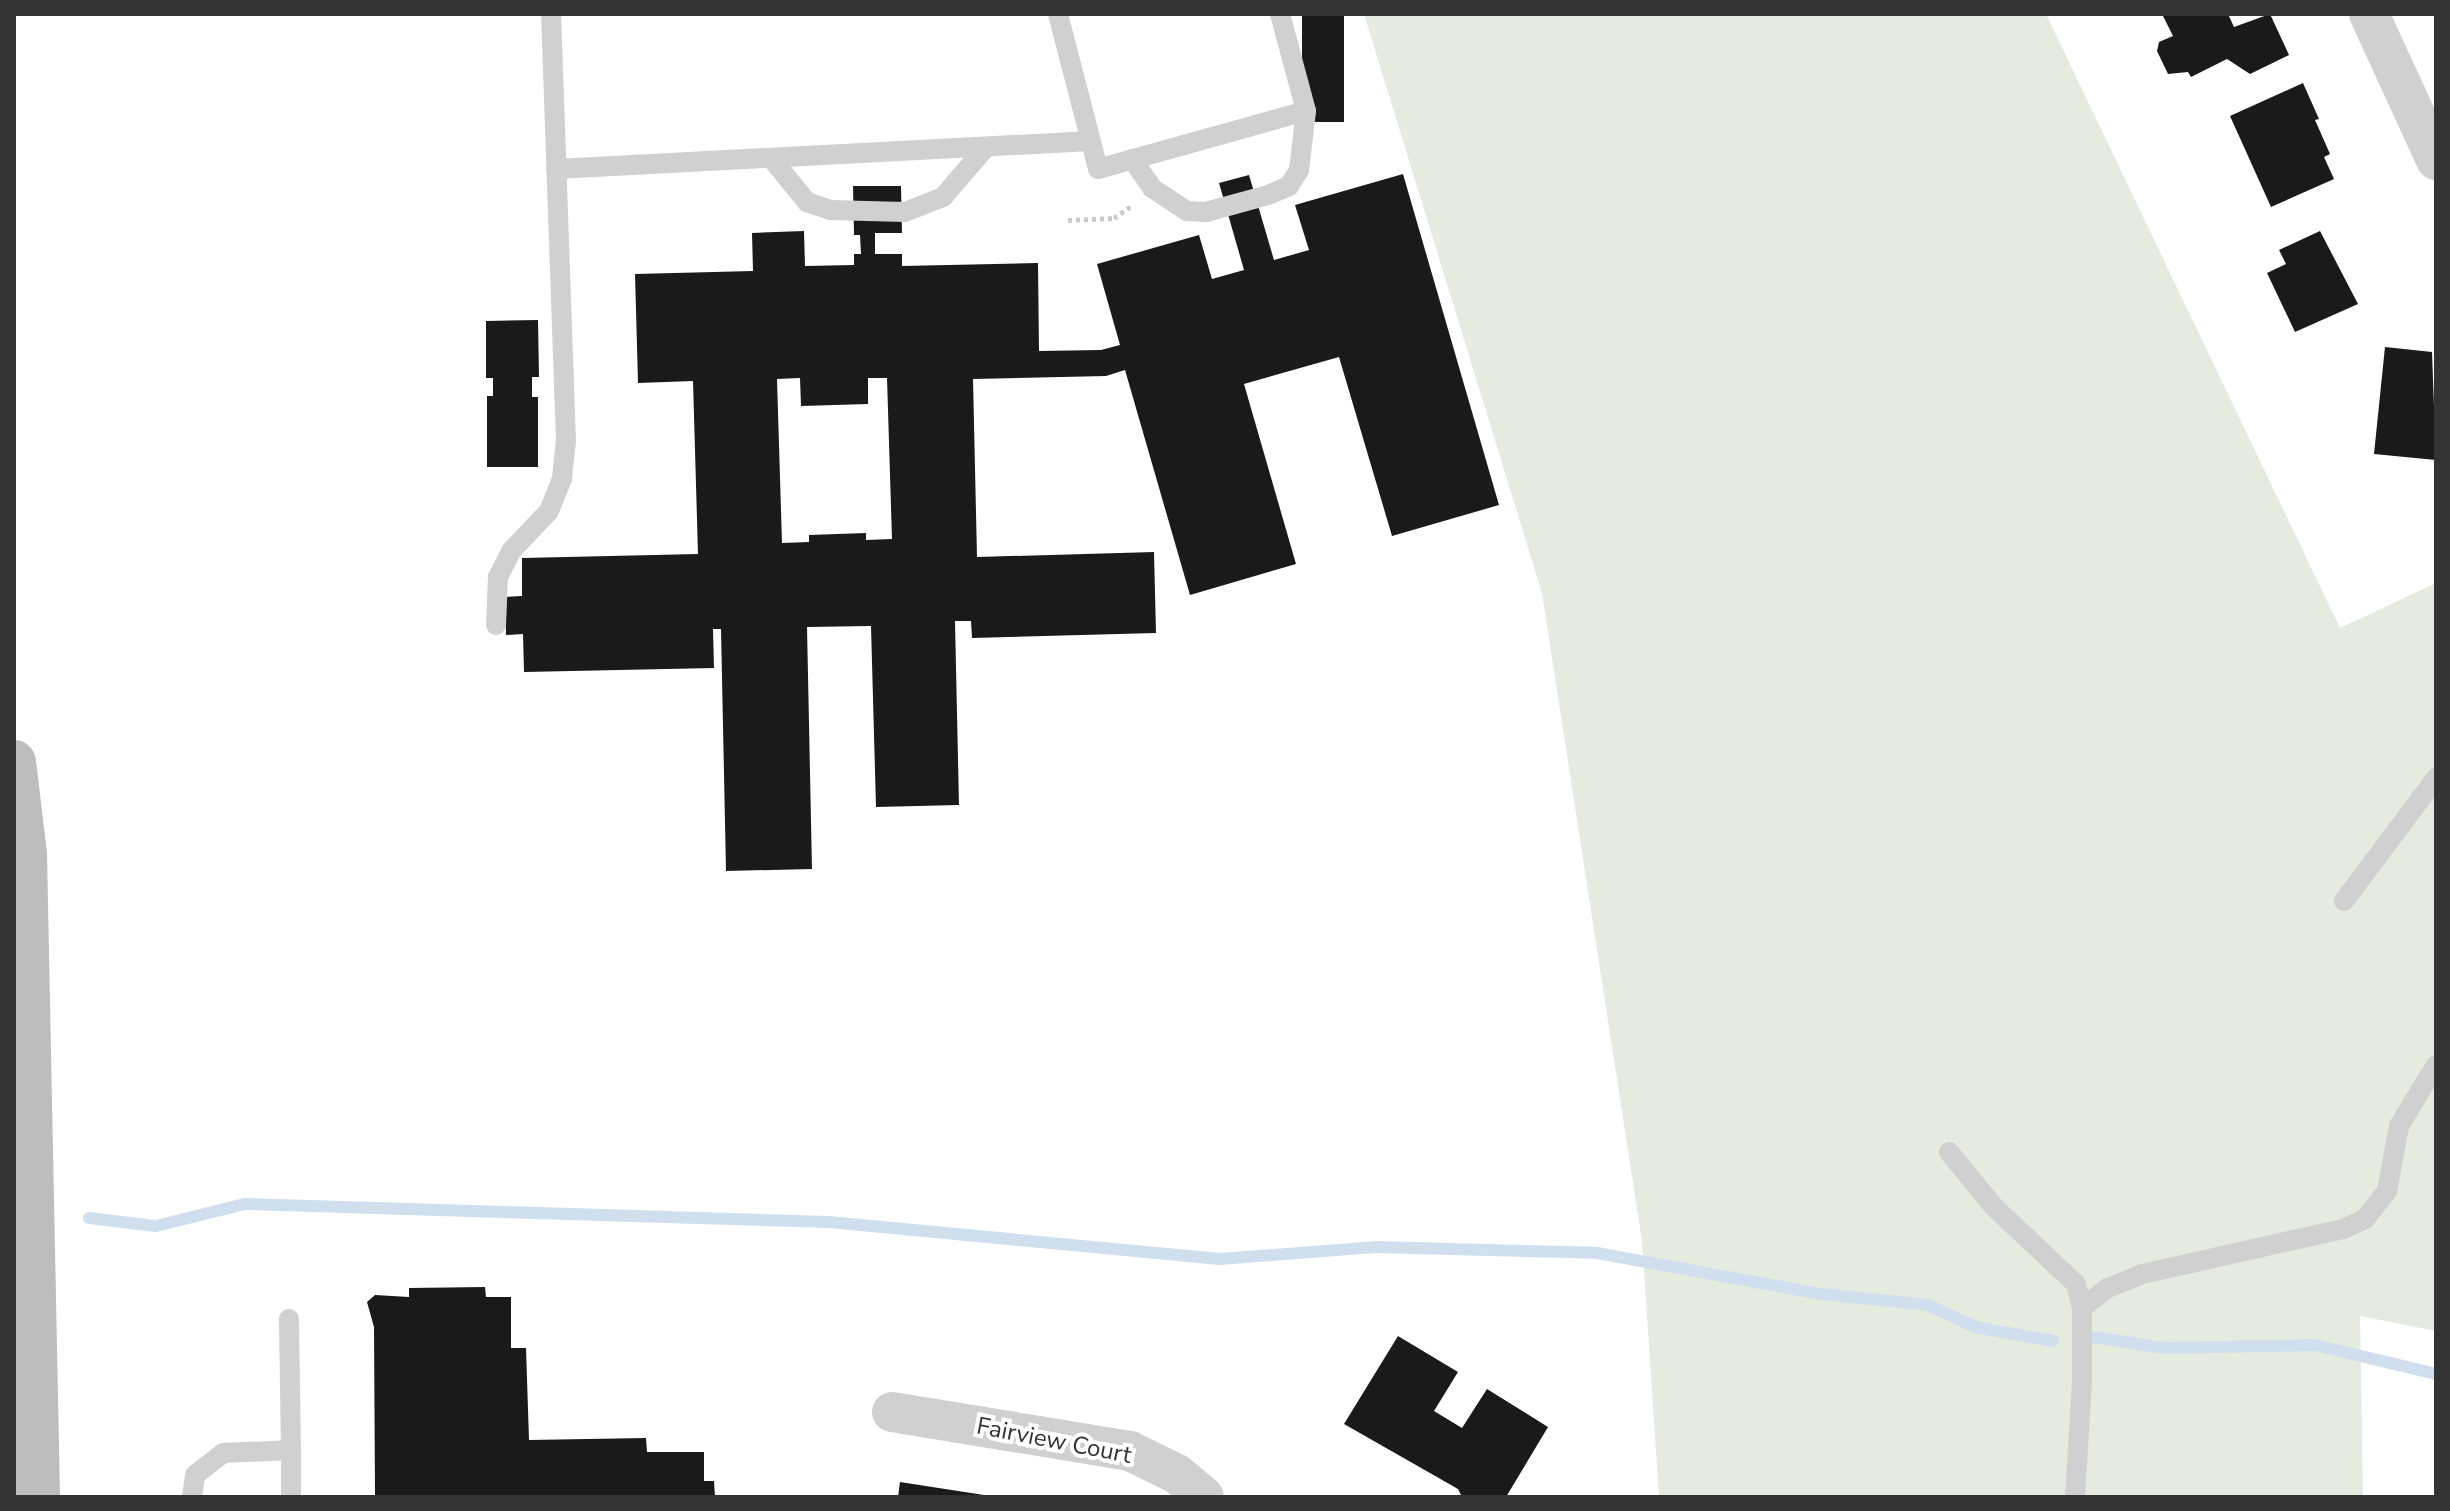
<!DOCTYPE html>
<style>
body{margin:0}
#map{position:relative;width:2450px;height:1511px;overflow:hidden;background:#fff;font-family:"Nunito Sans",sans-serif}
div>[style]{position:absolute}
.green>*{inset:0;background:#e5ebdf}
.stream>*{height:12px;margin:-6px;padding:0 6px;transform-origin:6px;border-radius:6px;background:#d0dfed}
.building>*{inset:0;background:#1a1a1a;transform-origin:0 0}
.path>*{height:5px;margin-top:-2.5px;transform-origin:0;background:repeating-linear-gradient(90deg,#cacaca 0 4px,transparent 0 8px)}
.service>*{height:20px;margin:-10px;padding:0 10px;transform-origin:10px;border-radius:10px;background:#d0d0d0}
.minor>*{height:40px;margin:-20px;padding:0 20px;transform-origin:20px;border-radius:20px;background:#d0d0d0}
.secondary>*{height:44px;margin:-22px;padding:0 22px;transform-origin:22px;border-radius:22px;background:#bdbdbd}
span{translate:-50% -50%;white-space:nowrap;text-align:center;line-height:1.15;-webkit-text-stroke:8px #fff;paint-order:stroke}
.street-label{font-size:24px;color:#333}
.frame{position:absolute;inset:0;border:16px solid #333;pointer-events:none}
</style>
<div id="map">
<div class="green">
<div style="clip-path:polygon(1364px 14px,2046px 14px,2340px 628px,2436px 583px,2436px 1331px,2360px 1316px,2363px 1497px,1659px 1497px,1642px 1241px,1542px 593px)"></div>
</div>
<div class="stream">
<div style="left:89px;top:1218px;width:67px;rotate:6.8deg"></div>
<div style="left:156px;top:1226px;width:92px;rotate:-13.9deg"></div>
<div style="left:245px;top:1204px;width:584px;rotate:1.77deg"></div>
<div style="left:829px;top:1222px;width:393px;rotate:5.4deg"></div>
<div style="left:1220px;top:1259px;width:155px;rotate:-4.4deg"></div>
<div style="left:1375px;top:1247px;width:222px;rotate:1.5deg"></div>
<div style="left:1597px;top:1253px;width:228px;rotate:10.4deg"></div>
<div style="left:1821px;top:1294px;width:108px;rotate:5.9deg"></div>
<div style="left:1928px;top:1305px;width:52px;rotate:25.1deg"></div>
<div style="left:1975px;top:1327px;width:79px;rotate:10.2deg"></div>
<div style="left:2093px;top:1337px;width:72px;rotate:8.8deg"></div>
<div style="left:2164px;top:1348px;width:151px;rotate:-1.1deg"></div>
<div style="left:2315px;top:1345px;width:124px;rotate:13.5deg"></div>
</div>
<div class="building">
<div style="left:1302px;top:14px;width:42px;height:108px"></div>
<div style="clip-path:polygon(2162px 14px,2228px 14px,2234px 27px,2270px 14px,2289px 55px,2250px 74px,2227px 59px,2191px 77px,2188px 72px,2168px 74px,2157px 51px,2159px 42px,2173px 36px)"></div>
<div style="clip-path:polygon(2303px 83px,2319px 119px,2315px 120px,2330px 154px,2324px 157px,2334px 179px,2271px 207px,2230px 116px)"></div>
<div style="clip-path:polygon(evenodd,1403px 174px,1499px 505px,1392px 536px,1339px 357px,1244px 384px,1296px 564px,1190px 595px,1125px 370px,1106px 376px,973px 379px,977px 557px,1154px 552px,1156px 633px,972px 638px,971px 621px,955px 621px,959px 805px,876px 807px,871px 626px,807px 627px,812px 869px,726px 871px,721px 629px,713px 629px,714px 668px,524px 672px,523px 634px,506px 635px,505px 597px,522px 596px,522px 558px,698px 554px,693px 381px,638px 383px,635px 274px,753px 271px,752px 233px,804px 231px,805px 266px,854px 265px,854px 254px,861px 254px,860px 235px,854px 235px,853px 186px,901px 186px,902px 233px,875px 233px,875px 254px,902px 254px,902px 266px,1038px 263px,1039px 351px,1101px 350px,1120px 345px,1097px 264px,1199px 235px,1212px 279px,1244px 270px,1219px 183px,1249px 175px,1274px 260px,1309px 250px,1295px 205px,1403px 174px,800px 378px,801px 406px,868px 404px,868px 378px,887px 378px,892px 539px,866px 540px,866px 533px,809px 535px,809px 542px,782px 543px,777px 379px,800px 378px)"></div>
<div style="clip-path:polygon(2320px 231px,2358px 304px,2295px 332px,2267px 273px,2286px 264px,2279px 250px)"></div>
<div style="clip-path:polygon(538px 320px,539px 377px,532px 377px,532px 397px,538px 397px,538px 467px,487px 467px,487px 396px,493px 396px,493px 378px,486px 378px,486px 321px)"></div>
<div style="clip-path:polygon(2385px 347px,2432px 352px,2436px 460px,2374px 454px)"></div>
<div style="clip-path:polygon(485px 1287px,486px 1297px,511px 1297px,511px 1348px,526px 1348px,529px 1440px,646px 1438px,647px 1452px,704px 1452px,704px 1481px,714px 1481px,715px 1497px,375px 1497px,374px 1327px,367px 1302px,375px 1295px,409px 1297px,409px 1288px)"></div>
<div style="clip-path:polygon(1398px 1336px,1458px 1372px,1434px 1411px,1462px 1428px,1487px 1389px,1548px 1427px,1506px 1497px,1462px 1497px,1458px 1489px,1344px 1424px)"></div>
<div style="clip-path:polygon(900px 1482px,984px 1495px,984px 1497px,898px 1497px)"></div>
</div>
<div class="path">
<div style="left:1068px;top:220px;width:46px;rotate:-2.5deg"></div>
<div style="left:1114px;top:218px;width:21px;rotate:-35deg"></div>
</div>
<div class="service">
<div style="left:1058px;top:14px;width:160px;rotate:75.5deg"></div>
<div style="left:1098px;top:169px;width:216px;rotate:-15.6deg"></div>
<div style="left:1306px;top:111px;width:100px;rotate:-105deg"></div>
<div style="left:771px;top:158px;width:57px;rotate:50.7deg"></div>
<div style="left:807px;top:202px;width:24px;rotate:19deg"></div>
<div style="left:830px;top:210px;width:75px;rotate:1.5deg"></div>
<div style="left:905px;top:212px;width:41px;rotate:-21.5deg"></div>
<div style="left:943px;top:197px;width:66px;rotate:-49.3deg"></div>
<div style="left:1132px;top:159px;width:35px;rotate:55deg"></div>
<div style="left:1152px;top:188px;width:42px;rotate:33.3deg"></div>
<div style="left:1187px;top:211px;width:19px;rotate:3deg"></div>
<div style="left:1206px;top:212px;width:64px;rotate:-15.3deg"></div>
<div style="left:1268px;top:195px;width:23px;rotate:-23deg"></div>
<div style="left:1289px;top:186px;width:19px;rotate:-58deg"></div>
<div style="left:1299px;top:170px;width:59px;rotate:-83.2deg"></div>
<div style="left:556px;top:169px;width:535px;rotate:-3deg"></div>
<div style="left:496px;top:625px;width:48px;rotate:-87.6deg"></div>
<div style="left:498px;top:577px;width:30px;rotate:-63deg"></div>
<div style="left:512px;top:550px;width:54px;rotate:-46.5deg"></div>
<div style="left:549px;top:511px;width:35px;rotate:-68deg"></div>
<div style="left:562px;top:478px;width:36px;rotate:-84deg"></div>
<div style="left:566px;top:442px;width:428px;rotate:-92deg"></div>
<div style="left:2344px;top:901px;width:154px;rotate:-53.2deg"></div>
<div style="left:1949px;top:1152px;width:71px;rotate:50.7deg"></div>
<div style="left:1994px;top:1207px;width:112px;rotate:43.2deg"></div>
<div style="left:2076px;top:1284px;width:25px;rotate:76deg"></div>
<div style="left:2082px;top:1308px;width:74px;rotate:90deg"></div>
<div style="left:2082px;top:1382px;width:115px;rotate:93.5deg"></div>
<div style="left:2082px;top:1308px;width:33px;rotate:-38deg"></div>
<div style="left:2108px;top:1288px;width:37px;rotate:-22deg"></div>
<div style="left:2142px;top:1274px;width:206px;rotate:-12.6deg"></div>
<div style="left:2343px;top:1229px;width:24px;rotate:-24deg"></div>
<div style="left:2365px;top:1219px;width:36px;rotate:-52deg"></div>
<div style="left:2387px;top:1191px;width:66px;rotate:-79.5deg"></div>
<div style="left:2399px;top:1126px;width:71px;rotate:-58.8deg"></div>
<div style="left:291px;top:1450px;width:47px;rotate:90deg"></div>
<div style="left:192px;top:1497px;width:22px;rotate:-82deg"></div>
<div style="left:195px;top:1475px;width:36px;rotate:-38deg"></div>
<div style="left:223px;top:1453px;width:68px;rotate:-2.5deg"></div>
<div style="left:291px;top:1450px;width:131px;rotate:-90.9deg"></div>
</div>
<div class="minor">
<div style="left:2369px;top:14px;width:161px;rotate:65.3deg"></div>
<div style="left:892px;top:1412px;width:241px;rotate:9.3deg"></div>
<div style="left:1130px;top:1451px;width:52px;rotate:26.1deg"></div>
<div style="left:1177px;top:1474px;width:35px;rotate:40deg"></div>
</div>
<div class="secondary">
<div style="left:14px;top:762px;width:93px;rotate:83.2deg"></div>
<div style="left:25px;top:854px;width:643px;rotate:88.84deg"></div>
</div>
<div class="street-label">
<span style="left:1054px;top:1441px;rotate:11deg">Fairview Court</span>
</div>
<div class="frame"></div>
</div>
